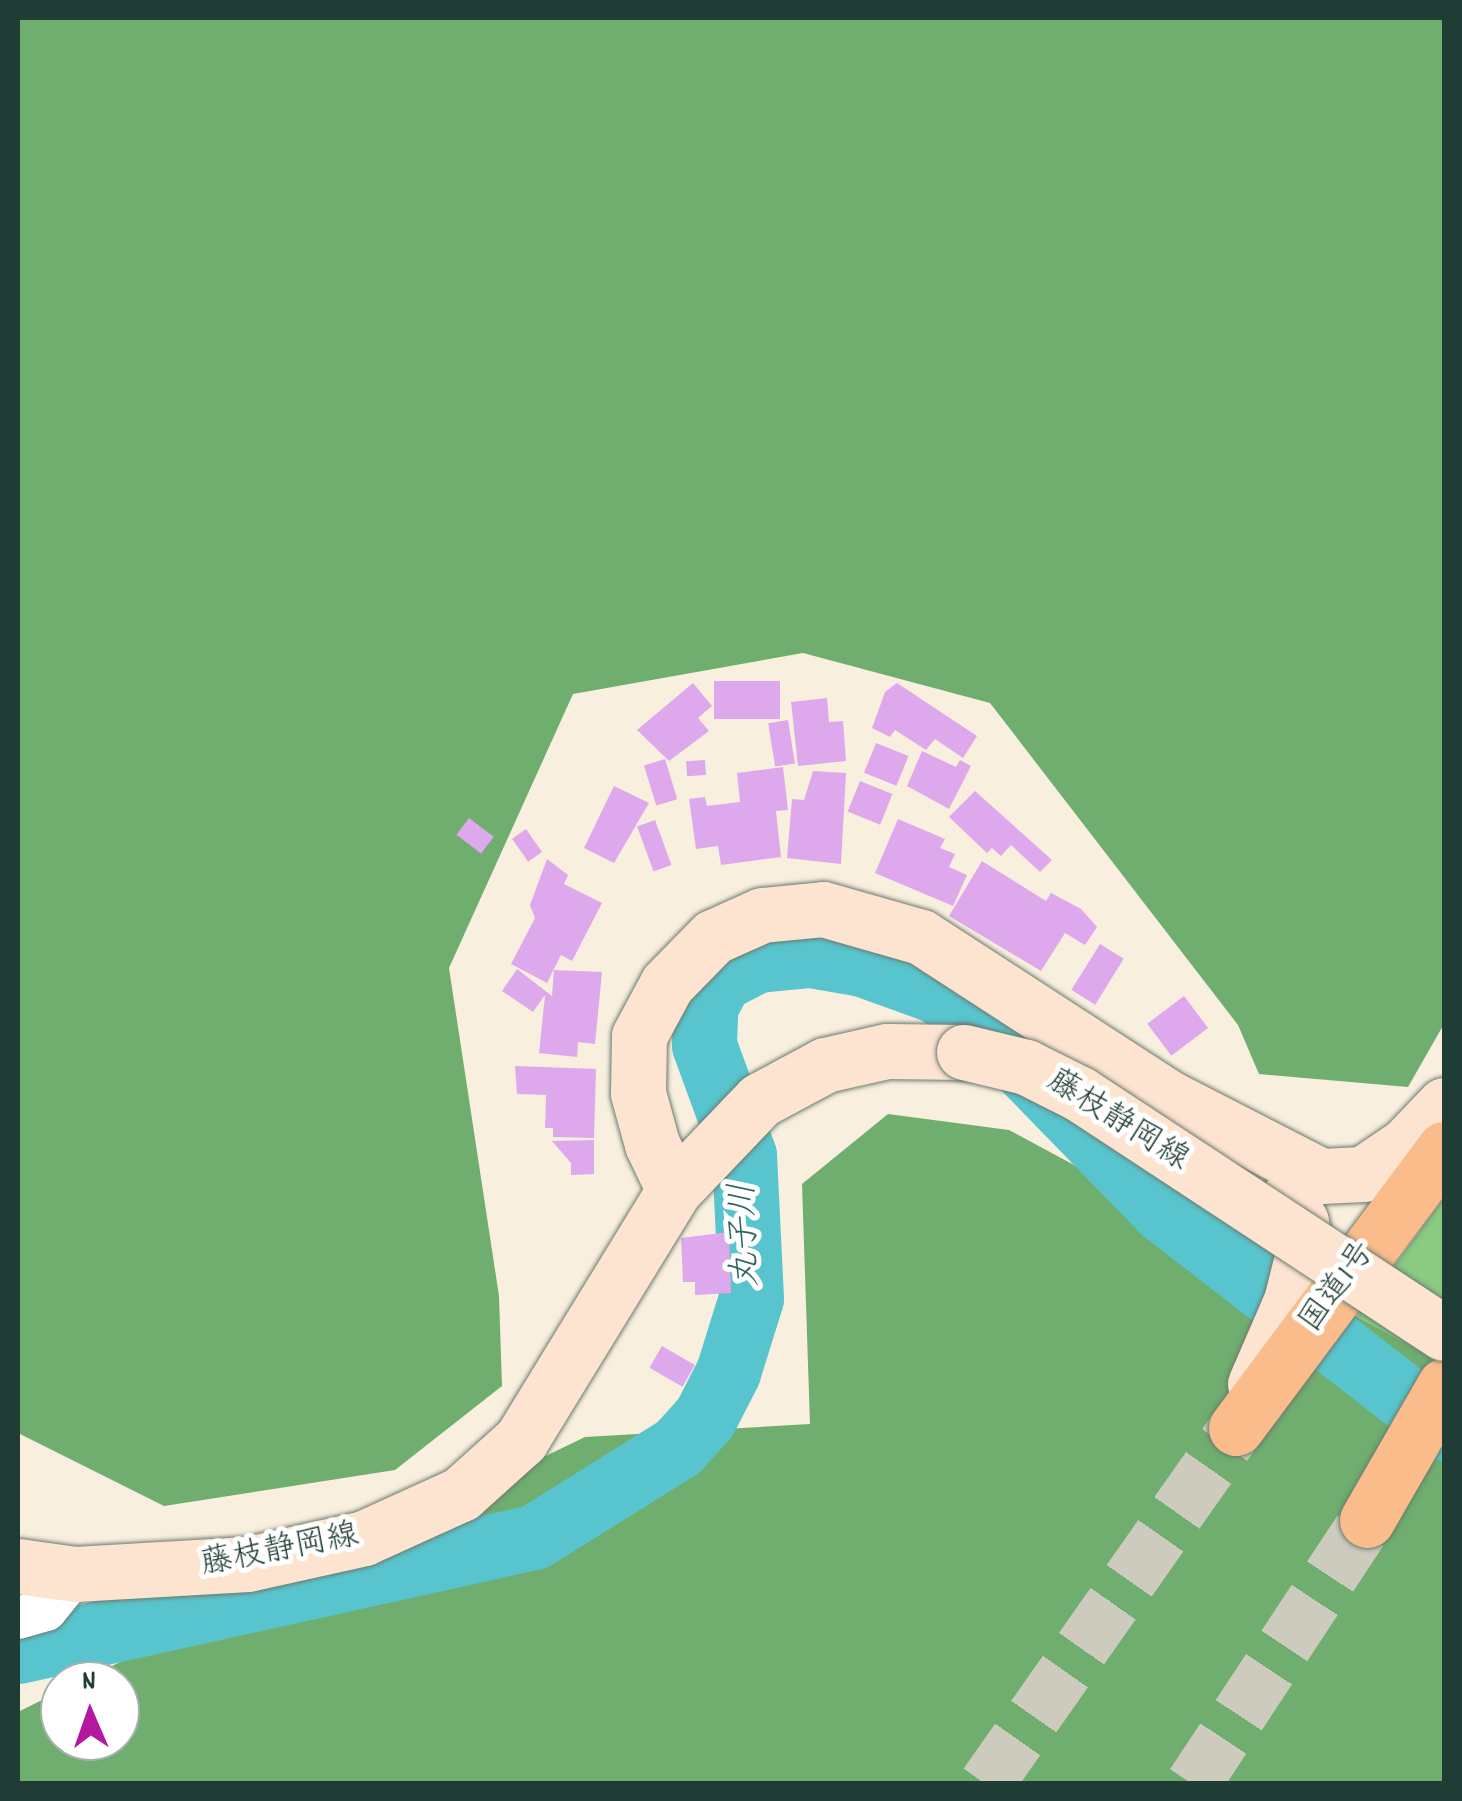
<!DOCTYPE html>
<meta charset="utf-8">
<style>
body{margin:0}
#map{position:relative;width:1462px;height:1801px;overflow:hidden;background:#f8efdf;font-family:Dekko,"Klee One",sans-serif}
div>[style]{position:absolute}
.green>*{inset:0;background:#8aca81}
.forest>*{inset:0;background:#6fae6f}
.river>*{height:65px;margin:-32.5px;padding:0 32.5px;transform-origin:32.5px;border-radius:32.5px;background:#58c5ce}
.building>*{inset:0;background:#dea9ec;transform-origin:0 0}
.trunk-tunnel>*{height:55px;margin-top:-27.5px;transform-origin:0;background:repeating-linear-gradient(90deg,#cdcbbd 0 55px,transparent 0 83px)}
.roads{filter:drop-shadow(0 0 2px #6b7b70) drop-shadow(0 0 2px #6b7b70)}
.minor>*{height:42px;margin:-21px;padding:0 21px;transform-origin:21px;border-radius:21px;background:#fff}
.secondary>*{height:55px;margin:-27.5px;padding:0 27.5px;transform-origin:27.5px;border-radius:27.5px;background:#fde4d0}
.trunk>*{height:55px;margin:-27.5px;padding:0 27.5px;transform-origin:27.5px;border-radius:27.5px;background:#f9bc8a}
.bridges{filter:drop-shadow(0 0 2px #6b7b70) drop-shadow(0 0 2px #6b7b70)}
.secondary-bridge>*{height:55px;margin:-27.5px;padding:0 27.5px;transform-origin:27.5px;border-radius:27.5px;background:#fde4d0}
span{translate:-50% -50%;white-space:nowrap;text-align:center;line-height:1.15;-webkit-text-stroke:10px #fff;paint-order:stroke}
.street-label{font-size:32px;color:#1f3d34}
.water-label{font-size:35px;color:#306662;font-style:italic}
.frame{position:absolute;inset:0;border:20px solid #1f3d34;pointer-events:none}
.north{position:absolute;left:40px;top:1661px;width:100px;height:100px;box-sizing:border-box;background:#fff;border:2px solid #a5b1ae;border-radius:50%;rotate:358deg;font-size:28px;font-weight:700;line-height:40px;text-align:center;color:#1f3d34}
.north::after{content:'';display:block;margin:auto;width:35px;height:45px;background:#b5179e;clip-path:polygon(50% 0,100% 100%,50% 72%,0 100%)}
</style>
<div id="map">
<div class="green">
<div style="clip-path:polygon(1444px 1198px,1444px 1341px,1418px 1379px,1347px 1330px)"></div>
</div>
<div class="forest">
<div style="clip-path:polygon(18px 18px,1444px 18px,1444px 1024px,1408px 1087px,1259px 1074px,1238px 1025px,990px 703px,803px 653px,573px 694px,449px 968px,499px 1296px,502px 1386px,395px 1470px,164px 1506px,18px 1433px)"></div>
<div style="clip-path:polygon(888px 1114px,1009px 1130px,1444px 1364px,1444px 1783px,18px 1783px,18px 1712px,60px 1691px,60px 1741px,120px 1741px,120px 1681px,81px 1681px,585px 1437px,810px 1424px,802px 1184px)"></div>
</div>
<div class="river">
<div style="left:18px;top:1651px;width:528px;rotate:-12.46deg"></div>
<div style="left:534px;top:1537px;width:170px;rotate:-32deg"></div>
<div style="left:678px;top:1447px;width:40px;rotate:-48deg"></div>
<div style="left:705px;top:1417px;width:51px;rotate:-62.9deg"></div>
<div style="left:728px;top:1372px;width:77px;rotate:-72.7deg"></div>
<div style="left:751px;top:1298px;width:143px;rotate:-92.8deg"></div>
<div style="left:744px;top:1155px;width:117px;rotate:-110deg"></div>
<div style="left:704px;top:1045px;width:38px;rotate:-88deg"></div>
<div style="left:705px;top:1007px;width:32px;rotate:-62deg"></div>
<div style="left:720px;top:979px;width:42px;rotate:-27.2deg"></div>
<div style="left:757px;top:960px;width:53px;rotate:-5.4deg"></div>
<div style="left:810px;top:955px;width:53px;rotate:9.8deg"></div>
<div style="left:862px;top:964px;width:80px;rotate:19.8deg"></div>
<div style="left:937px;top:991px;width:63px;rotate:37.2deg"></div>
<div style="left:987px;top:1029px;width:252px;rotate:45.8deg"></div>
<div style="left:1163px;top:1210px;width:356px;rotate:37.8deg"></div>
</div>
<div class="building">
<div style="left:714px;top:681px;width:66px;height:38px"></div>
<div style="clip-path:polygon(693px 683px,712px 706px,698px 718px,709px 731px,669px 761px,637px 730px)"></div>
<div style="clip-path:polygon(897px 683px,977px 736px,963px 758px,935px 739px,926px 750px,895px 730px,890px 737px,872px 728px,885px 692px)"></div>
<div style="clip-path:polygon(827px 698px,829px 722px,843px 721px,846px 761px,798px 766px,791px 702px)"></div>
<div style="left:788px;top:720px;width:44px;height:20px;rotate:81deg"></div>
<div style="left:876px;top:743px;width:35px;height:32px;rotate:22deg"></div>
<div style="clip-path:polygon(922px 751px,956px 767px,960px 760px,971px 766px,949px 809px,907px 786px)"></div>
<div style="left:665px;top:759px;width:42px;height:22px;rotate:73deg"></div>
<div style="left:705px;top:760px;width:15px;height:19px;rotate:86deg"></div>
<div style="clip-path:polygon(783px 767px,788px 810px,776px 811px,781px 857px,721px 865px,718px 846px,696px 849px,689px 799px,705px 797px,707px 806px,740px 802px,737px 773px)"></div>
<div style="clip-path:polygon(813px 771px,846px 773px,841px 864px,787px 858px,792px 799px,804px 800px)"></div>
<div style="left:860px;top:781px;width:35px;height:33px;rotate:22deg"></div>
<div style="clip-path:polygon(614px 786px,649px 803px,614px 863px,584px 848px)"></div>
<div style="clip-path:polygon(975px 791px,1052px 860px,1040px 872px,1011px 845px,1001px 856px,992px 848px,987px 853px,949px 817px)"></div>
<div style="left:469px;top:818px;width:31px;height:21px;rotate:37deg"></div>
<div style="clip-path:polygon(898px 819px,945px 839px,940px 848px,955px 854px,949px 867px,967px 875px,953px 906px,875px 873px)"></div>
<div style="left:655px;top:820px;width:48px;height:19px;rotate:70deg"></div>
<div style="left:526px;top:829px;width:28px;height:17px;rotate:55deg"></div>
<div style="clip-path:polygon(547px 859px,568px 875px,564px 884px,602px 903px,572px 961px,561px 955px,547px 983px,511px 964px,535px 918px,530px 905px)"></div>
<div style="clip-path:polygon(982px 861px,1046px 901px,1051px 893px,1081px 909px,1097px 927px,1085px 945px,1065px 933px,1041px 971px,949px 916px)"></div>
<div style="left:1100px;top:944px;width:28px;height:54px;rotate:32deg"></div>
<div style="clip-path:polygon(517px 969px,552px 996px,554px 970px,602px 972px,595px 1044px,578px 1042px,577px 1057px,539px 1053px,545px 995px,533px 1012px,502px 991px)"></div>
<div style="left:1184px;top:996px;width:40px;height:46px;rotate:53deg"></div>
<div style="clip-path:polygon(515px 1066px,596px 1069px,594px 1138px,553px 1137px,553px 1128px,545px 1128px,546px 1095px,517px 1094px)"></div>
<div style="clip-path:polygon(594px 1140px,594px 1174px,571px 1175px,571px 1163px,552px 1141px)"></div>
<div style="clip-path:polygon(729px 1232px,731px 1293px,695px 1295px,695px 1282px,683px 1282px,681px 1238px)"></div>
<div style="left:662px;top:1346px;width:38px;height:25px;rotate:30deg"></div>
</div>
<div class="trunk-tunnel">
<div style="left:986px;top:1784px;width:435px;rotate:-54.9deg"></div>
<div style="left:1193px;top:1784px;width:316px;rotate:-56.6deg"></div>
</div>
<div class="roads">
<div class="minor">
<div style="left:18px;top:1618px;width:29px;rotate:-16deg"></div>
<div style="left:46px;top:1610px;width:46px;rotate:-51.1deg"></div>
</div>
<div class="secondary">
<div style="left:674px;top:1190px;width:51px;rotate:-115.6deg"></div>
<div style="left:652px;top:1144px;width:53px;rotate:-105.4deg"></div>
<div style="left:638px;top:1093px;width:57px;rotate:-89deg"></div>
<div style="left:639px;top:1036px;width:59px;rotate:-61.7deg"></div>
<div style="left:667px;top:984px;width:66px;rotate:-45.6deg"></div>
<div style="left:713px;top:937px;width:54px;rotate:-24.2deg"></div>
<div style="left:762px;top:915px;width:61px;rotate:-5.6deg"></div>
<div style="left:823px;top:909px;width:102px;rotate:15.9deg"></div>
<div style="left:921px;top:937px;width:293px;rotate:33deg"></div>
<div style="left:1167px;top:1097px;width:173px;rotate:27.2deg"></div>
<div style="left:1321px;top:1176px;width:42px;rotate:-2.7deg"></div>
<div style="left:1363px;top:1174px;width:52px;rotate:-34deg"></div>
<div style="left:1406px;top:1145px;width:55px;rotate:-46.5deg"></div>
<div style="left:1255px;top:1384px;width:90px;rotate:-66.6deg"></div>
<div style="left:1291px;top:1301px;width:54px;rotate:-76deg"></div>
<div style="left:1304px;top:1249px;width:27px;rotate:-96deg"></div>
<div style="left:1301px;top:1222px;width:27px;rotate:-118deg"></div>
<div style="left:18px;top:1566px;width:58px;rotate:8deg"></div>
<div style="left:75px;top:1574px;width:173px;rotate:-3.3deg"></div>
<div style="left:248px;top:1564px;width:119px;rotate:-12.6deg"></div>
<div style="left:364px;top:1538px;width:107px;rotate:-24.4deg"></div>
<div style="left:461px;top:1494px;width:81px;rotate:-42deg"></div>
<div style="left:521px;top:1440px;width:293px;rotate:-58.5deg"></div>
<div style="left:674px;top:1190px;width:124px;rotate:-46.3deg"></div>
<div style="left:760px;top:1100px;width:74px;rotate:-28.3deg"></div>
<div style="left:825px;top:1065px;width:64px;rotate:-12.7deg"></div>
<div style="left:887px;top:1051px;width:77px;rotate:0.7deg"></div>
</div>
<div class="trunk">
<div style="left:1236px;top:1428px;width:348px;rotate:-53.3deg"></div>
<div style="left:1367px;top:1520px;width:155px;rotate:-60.1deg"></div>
</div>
</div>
<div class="bridges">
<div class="secondary-bridge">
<div style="left:964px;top:1052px;width:64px;rotate:13.6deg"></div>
<div style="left:1026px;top:1067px;width:60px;rotate:26.6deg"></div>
<div style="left:1080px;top:1094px;width:435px;rotate:33.3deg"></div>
</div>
</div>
<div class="street-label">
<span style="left:1117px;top:1122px;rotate:32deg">藤枝静岡線</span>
<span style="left:1339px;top:1288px;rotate:-54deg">国道1号</span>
<span style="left:280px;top:1552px;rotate:-11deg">藤枝静岡線</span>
</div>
<div class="water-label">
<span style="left:747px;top:1235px;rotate:-92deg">丸子川</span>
</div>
<div class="frame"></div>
<div class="north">N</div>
</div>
